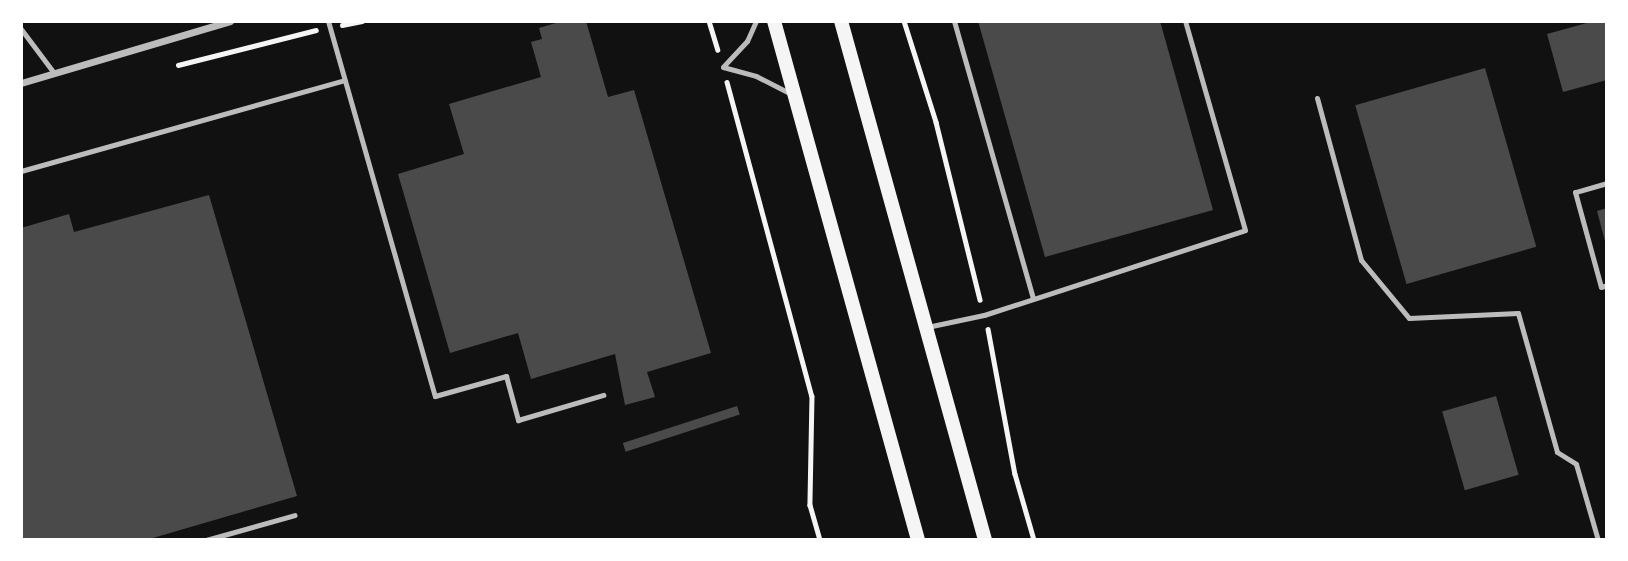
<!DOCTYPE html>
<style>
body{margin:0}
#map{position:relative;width:1628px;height:561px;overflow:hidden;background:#111;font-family:"Open Sans",sans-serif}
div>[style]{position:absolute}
.building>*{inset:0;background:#4a4a4a;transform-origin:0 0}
.path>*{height:4.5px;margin:-2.25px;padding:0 2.25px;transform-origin:2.25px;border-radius:2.25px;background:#f5f5f5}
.service>*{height:5px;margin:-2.5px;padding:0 2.5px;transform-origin:2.5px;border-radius:2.5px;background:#bcbcbc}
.minor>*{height:7px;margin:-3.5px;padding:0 3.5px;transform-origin:3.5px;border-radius:3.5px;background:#bcbcbc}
.secondary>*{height:14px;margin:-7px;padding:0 7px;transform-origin:7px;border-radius:7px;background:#f5f5f5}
span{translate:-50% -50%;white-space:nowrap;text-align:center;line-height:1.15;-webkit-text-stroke:5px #fff;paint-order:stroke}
.frame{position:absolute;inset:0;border:23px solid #fff;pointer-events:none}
</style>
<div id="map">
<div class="building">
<div style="clip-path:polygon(563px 21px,586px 21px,608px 97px,634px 90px,711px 353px,647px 372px,655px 397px,625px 405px,615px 354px,531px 379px,518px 333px,450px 353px,398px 174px,464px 154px,449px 104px,541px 77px,531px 42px,542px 39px,539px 28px)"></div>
<div style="clip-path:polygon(978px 21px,1160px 21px,1213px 210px,1045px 257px)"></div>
<div style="clip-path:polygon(1594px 21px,1607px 21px,1607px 80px,1563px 92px,1547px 34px)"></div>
<div style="left:1485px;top:68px;width:186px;height:135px;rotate:74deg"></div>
<div style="clip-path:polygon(209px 195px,297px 496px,146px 540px,21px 540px,21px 228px,69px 214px,74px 232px)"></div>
<div style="clip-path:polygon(1607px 208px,1607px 245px,1606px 245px,1597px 211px)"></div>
<div style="left:1496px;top:396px;width:82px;height:56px;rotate:74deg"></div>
<div style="left:737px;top:406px;width:9px;height:120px;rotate:72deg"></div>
</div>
<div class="path">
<div style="left:709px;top:21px;width:30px;rotate:73deg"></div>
<div style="left:904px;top:21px;width:106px;rotate:72.4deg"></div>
<div style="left:936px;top:122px;width:183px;rotate:76.1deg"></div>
<div style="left:342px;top:25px;width:20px;rotate:-11deg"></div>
<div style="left:178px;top:65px;width:142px;rotate:-14.2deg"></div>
<div style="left:727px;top:82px;width:325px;rotate:74.9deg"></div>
<div style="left:812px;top:396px;width:109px;rotate:91.1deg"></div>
<div style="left:810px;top:505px;width:36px;rotate:74deg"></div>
<div style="left:988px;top:329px;width:147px;rotate:79.5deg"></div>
<div style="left:1015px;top:474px;width:69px;rotate:73.9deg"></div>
</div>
<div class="service">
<div style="left:328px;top:21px;width:390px;rotate:74.1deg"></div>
<div style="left:435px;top:396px;width:74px;rotate:-15.7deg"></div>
<div style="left:506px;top:376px;width:46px;rotate:74.7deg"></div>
<div style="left:518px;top:420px;width:89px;rotate:-16.4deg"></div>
<div style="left:756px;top:21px;width:22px;rotate:114deg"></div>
<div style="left:747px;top:41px;width:35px;rotate:133deg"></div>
<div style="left:723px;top:67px;width:34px;rotate:15deg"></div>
<div style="left:756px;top:76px;width:38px;rotate:27deg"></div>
<div style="left:954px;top:21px;width:289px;rotate:74.1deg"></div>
<div style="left:21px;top:29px;width:55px;rotate:53.1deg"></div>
<div style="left:1317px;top:98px;width:168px;rotate:74.8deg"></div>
<div style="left:1361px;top:260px;width:75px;rotate:50.4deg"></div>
<div style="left:1409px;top:318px;width:109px;rotate:-2.6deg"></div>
<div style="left:1518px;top:313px;width:144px;rotate:74.3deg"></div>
<div style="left:1557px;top:452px;width:22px;rotate:32deg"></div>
<div style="left:1576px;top:464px;width:79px;rotate:73.9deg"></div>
<div style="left:21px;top:171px;width:336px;rotate:-15.7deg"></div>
<div style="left:1607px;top:183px;width:33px;rotate:164deg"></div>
<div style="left:1575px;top:192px;width:98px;rotate:74.7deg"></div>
<div style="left:1601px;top:287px;width:6px;rotate:-18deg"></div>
<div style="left:927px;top:327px;width:58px;rotate:-11.9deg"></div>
<div style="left:984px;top:315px;width:274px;rotate:-18deg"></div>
<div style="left:1245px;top:230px;width:217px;rotate:-106deg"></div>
<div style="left:206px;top:540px;width:92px;rotate:-15.7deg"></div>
</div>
<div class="minor">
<div style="left:21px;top:83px;width:218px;rotate:-16.5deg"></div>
</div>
<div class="secondary">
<div style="left:774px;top:21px;width:539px;rotate:74.49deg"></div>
<div style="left:841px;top:21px;width:539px;rotate:74.49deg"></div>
</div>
<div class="frame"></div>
</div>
